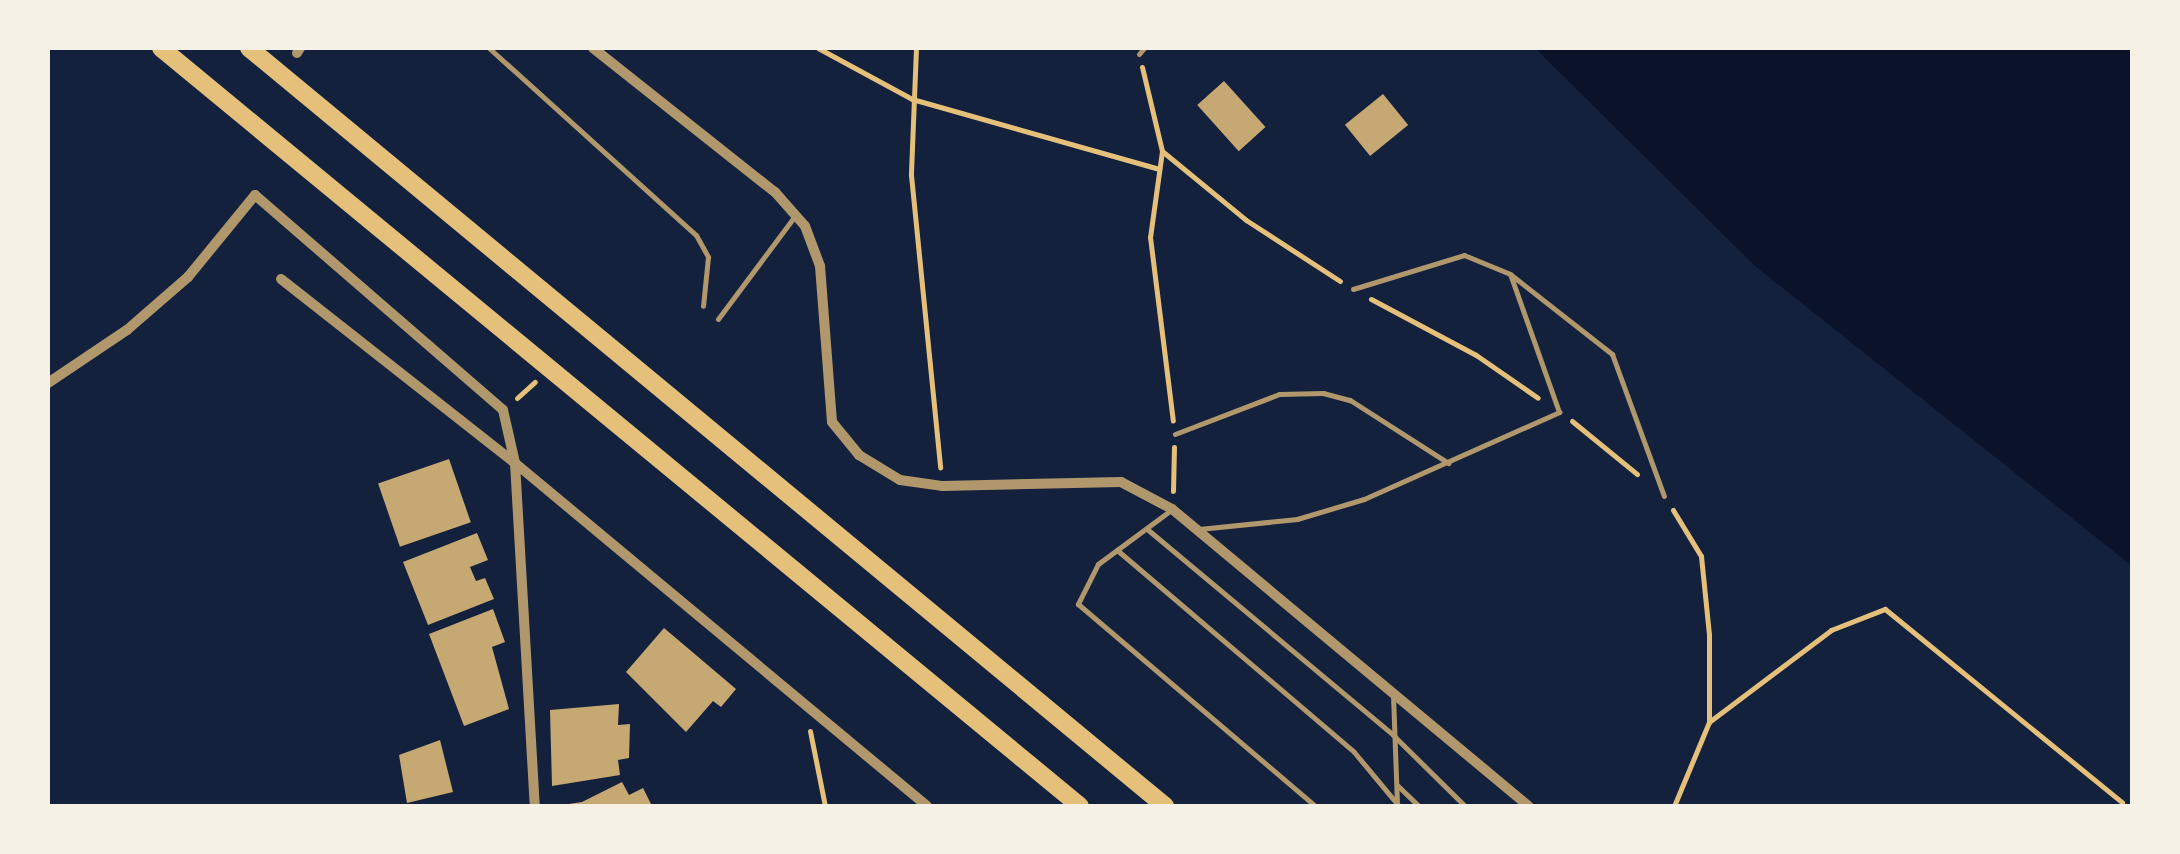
<!DOCTYPE html>
<style>
body{margin:0}
#map{position:relative;width:2180px;height:854px;overflow:hidden;background:#14213d;font-family:"DejaVu Sans",sans-serif}
div>[style]{position:absolute}
.water>*{inset:0;background:#0b132b}
.building>*{inset:0;background:#c6a872;transform-origin:0 0}
.path>*{height:5px;margin:-2.5px;padding:0 2.5px;transform-origin:2.5px;border-radius:2.5px;background:#e5c07b}
.service>*{height:5px;margin:-2.5px;padding:0 2.5px;transform-origin:2.5px;border-radius:2.5px;background:#b1986c}
.minor>*{height:10px;margin:-5px;padding:0 5px;transform-origin:5px;border-radius:5px;background:#b1986c}
.primary>*{height:18px;margin:-9px;padding:0 9px;transform-origin:9px;border-radius:9px;background:#e5c07b}
span{translate:-50% -50%;white-space:nowrap;text-align:center;line-height:1.15;-webkit-text-stroke:10px #f6f1e7;paint-order:stroke}
.frame{position:absolute;inset:0;border:50px solid #f6f1e7;pointer-events:none}
</style>
<div id="map">
<div class="water">
<div style="clip-path:polygon(1535px 48px,2132px 48px,2132px 566px,1755px 266px)"></div>
</div>
<div class="building">
<div style="left:1224px;top:81px;width:62px;height:36px;rotate:48deg"></div>
<div style="left:1383px;top:94px;width:40px;height:49px;rotate:51deg"></div>
<div style="left:449px;top:459px;width:67px;height:75px;rotate:71deg"></div>
<div style="clip-path:polygon(477px 533px,488px 560px,470px 567px,476px 581px,485px 578px,494px 599px,428px 625px,403px 562px)"></div>
<div style="clip-path:polygon(493px 609px,505px 642px,492px 647px,509px 709px,464px 726px,429px 634px)"></div>
<div style="clip-path:polygon(664px 628px,736px 689px,721px 707px,713px 701px,686px 732px,626px 672px)"></div>
<div style="clip-path:polygon(619px 704px,618px 725px,630px 724px,629px 758px,618px 760px,620px 775px,552px 786px,550px 710px)"></div>
<div style="clip-path:polygon(440px 740px,453px 792px,407px 803px,399px 755px)"></div>
<div style="clip-path:polygon(622px 782px,629px 795px,643px 788px,652px 806px,555px 806px,582px 802px)"></div>
</div>
<div class="path">
<div style="left:818px;top:48px;width:107px;rotate:28.5deg"></div>
<div style="left:912px;top:99px;width:257px;rotate:15.8deg"></div>
<div style="left:916px;top:48px;width:127px;rotate:92.3deg"></div>
<div style="left:911px;top:175px;width:294px;rotate:84.3deg"></div>
<div style="left:1142px;top:67px;width:86px;rotate:76.6deg"></div>
<div style="left:1162px;top:151px;width:87px;rotate:97.9deg"></div>
<div style="left:1150px;top:237px;width:185px;rotate:82.9deg"></div>
<div style="left:1162px;top:151px;width:109px;rotate:39.4deg"></div>
<div style="left:1246px;top:220px;width:112px;rotate:33deg"></div>
<div style="left:1371px;top:299px;width:119px;rotate:28.1deg"></div>
<div style="left:1476px;top:355px;width:75px;rotate:34.7deg"></div>
<div style="left:517px;top:398px;width:24px;rotate:-42deg"></div>
<div style="left:1572px;top:421px;width:84px;rotate:39.2deg"></div>
<div style="left:1173px;top:491px;width:44px;rotate:-88.7deg"></div>
<div style="left:1673px;top:510px;width:54px;rotate:58.7deg"></div>
<div style="left:1701px;top:556px;width:79px;rotate:84.2deg"></div>
<div style="left:1709px;top:635px;width:87px;rotate:90deg"></div>
<div style="left:1709px;top:722px;width:91px;rotate:112.6deg"></div>
<div style="left:1709px;top:722px;width:153px;rotate:-37deg"></div>
<div style="left:1831px;top:630px;width:58px;rotate:-21.3deg"></div>
<div style="left:1885px;top:609px;width:306px;rotate:39.2deg"></div>
<div style="left:810px;top:731px;width:76px;rotate:78.7deg"></div>
</div>
<div class="service">
<div style="left:489px;top:48px;width:279px;rotate:42.1deg"></div>
<div style="left:696px;top:235px;width:25px;rotate:61deg"></div>
<div style="left:708px;top:257px;width:49px;rotate:95.8deg"></div>
<div style="left:1139px;top:54px;width:8px;rotate:-50deg"></div>
<div style="left:1353px;top:289px;width:116px;rotate:-17deg"></div>
<div style="left:1464px;top:255px;width:50px;rotate:22.4deg"></div>
<div style="left:1510px;top:274px;width:130px;rotate:38.1deg"></div>
<div style="left:1612px;top:354px;width:151px;rotate:69.9deg"></div>
<div style="left:718px;top:319px;width:127px;rotate:-53.3deg"></div>
<div style="left:1175px;top:434px;width:111px;rotate:-21deg"></div>
<div style="left:1279px;top:394px;width:44px;rotate:-1.3deg"></div>
<div style="left:1323px;top:393px;width:28px;rotate:15deg"></div>
<div style="left:1350px;top:400px;width:117px;rotate:32.7deg"></div>
<div style="left:1171px;top:510px;width:91px;rotate:143.5deg"></div>
<div style="left:1098px;top:564px;width:45px;rotate:116.6deg"></div>
<div style="left:1078px;top:604px;width:311px;rotate:40.4deg"></div>
<div style="left:1147px;top:529px;width:321px;rotate:39.9deg"></div>
<div style="left:1393px;top:735px;width:101px;rotate:44.6deg"></div>
<div style="left:1199px;top:529px;width:99px;rotate:-5.8deg"></div>
<div style="left:1297px;top:519px;width:70px;rotate:-16.6deg"></div>
<div style="left:1364px;top:499px;width:214px;rotate:-24deg"></div>
<div style="left:1559px;top:412px;width:146px;rotate:-109.5deg"></div>
<div style="left:1117px;top:550px;width:311px;rotate:40.4deg"></div>
<div style="left:1354px;top:752px;width:70px;rotate:50.2deg"></div>
<div style="left:1393px;top:695px;width:109px;rotate:87.9deg"></div>
<div style="left:1397px;top:785px;width:30px;rotate:44deg"></div>
</div>
<div class="minor">
<div style="left:593px;top:48px;width:232px;rotate:38.4deg"></div>
<div style="left:775px;top:192px;width:45px;rotate:48.6deg"></div>
<div style="left:805px;top:226px;width:43px;rotate:69.4deg"></div>
<div style="left:820px;top:266px;width:156px;rotate:85.6deg"></div>
<div style="left:832px;top:422px;width:43px;rotate:50.7deg"></div>
<div style="left:859px;top:455px;width:48px;rotate:31.4deg"></div>
<div style="left:900px;top:480px;width:42px;rotate:8.1deg"></div>
<div style="left:942px;top:486px;width:179px;rotate:-1.3deg"></div>
<div style="left:1121px;top:482px;width:58px;rotate:27.9deg"></div>
<div style="left:1172px;top:509px;width:464px;rotate:39.8deg"></div>
<div style="left:297px;top:53px;width:6px;rotate:-59deg"></div>
<div style="left:281px;top:279px;width:298px;rotate:38.2deg"></div>
<div style="left:515px;top:463px;width:536px;rotate:39.78deg"></div>
<div style="left:48px;top:383px;width:95px;rotate:-33.9deg"></div>
<div style="left:127px;top:330px;width:81px;rotate:-41deg"></div>
<div style="left:188px;top:277px;width:106px;rotate:-50.7deg"></div>
<div style="left:255px;top:195px;width:328px;rotate:40.9deg"></div>
<div style="left:503px;top:410px;width:54px;rotate:77.2deg"></div>
<div style="left:515px;top:463px;width:344px;rotate:86.7deg"></div>
</div>
<div class="primary">
<div style="left:161px;top:48px;width:1191px;rotate:39.52deg"></div>
<div style="left:249px;top:48px;width:1189px;rotate:39.61deg"></div>
</div>
<div class="frame"></div>
</div>
